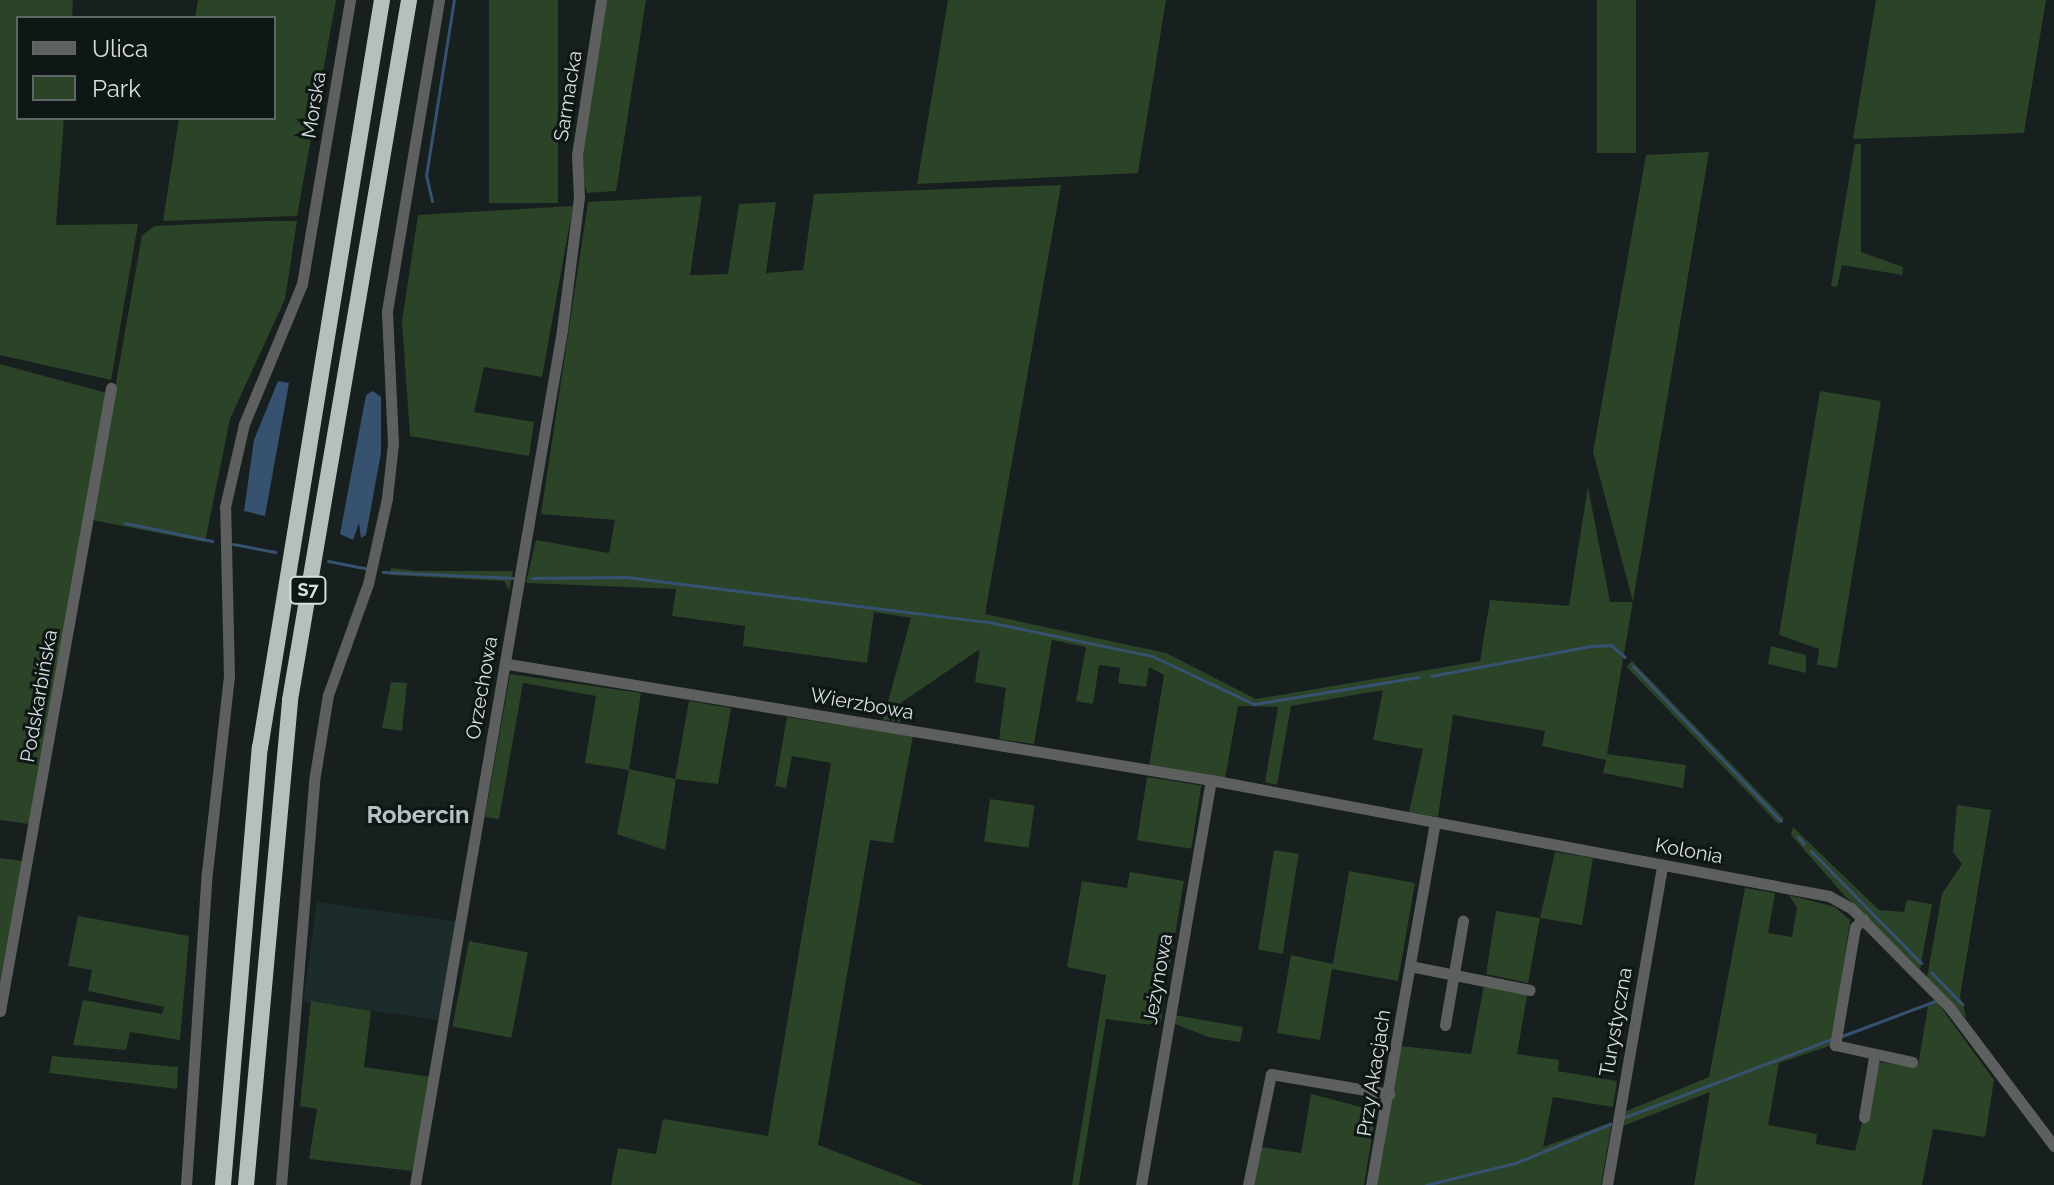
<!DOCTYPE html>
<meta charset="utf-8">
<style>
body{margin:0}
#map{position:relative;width:2054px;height:1185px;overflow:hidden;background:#181f1f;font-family:Raleway,sans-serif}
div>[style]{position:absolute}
.built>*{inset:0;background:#1c2b2b;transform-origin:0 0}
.green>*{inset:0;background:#2b4327;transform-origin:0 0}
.water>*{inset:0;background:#375171}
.stream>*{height:3px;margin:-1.5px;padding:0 1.5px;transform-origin:1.5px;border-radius:1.5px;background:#375171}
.minor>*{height:11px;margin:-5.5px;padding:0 5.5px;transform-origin:5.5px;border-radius:5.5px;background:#5d605e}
.highway>*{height:16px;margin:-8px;padding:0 8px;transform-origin:8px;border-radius:8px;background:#b6bfbb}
span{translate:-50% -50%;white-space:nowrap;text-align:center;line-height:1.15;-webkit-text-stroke:6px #0f1616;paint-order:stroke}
.shield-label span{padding:2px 6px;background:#0f1616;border:2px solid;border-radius:6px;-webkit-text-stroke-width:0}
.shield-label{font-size:18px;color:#d9dede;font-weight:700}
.street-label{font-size:20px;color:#d9dede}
.quarter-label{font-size:24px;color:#b8c1c1;font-weight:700}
.legend{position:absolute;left:16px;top:16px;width:260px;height:104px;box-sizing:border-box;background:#0f1616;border:2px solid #606666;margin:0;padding:10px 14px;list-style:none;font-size:24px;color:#d9dede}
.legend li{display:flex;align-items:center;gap:16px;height:40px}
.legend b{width:40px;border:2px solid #606666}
</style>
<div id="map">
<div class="built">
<div style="left:317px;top:902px;width:141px;height:100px;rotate:8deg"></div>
</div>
<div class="green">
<div style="clip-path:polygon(0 0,73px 0,72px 18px,18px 18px,18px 118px,64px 118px,56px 225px,138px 224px,111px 380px,0 355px)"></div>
<div style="clip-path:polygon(198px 0,336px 0,297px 216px,163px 221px,179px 118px,274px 118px,274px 18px,195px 18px)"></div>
<div style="left:489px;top:0;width:69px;height:203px"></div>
<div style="clip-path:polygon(606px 0,646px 0,616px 191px,587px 193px,580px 171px)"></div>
<div style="clip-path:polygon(948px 0,1166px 0,1138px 173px,917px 184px)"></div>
<div style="left:1597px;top:0;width:39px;height:153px"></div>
<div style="clip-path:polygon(1876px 0,2046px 0,2024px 133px,1853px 139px)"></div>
<div style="clip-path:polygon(1855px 144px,1861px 144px,1861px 252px,1903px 267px,1902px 275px,1842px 265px,1837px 287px,1831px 286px)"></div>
<div style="clip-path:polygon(1709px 152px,1607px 754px,1686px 765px,1683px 788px,1603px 773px,1606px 760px,1542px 746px,1545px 731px,1453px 715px,1438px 817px,1409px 812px,1423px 749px,1373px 740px,1383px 690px,1291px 706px,1277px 785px,1265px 782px,1278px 707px,1238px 706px,1225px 779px,1149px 766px,1164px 675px,1149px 667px,1146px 687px,1118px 683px,1120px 668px,1099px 665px,1093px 704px,1076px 701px,1086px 647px,1052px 640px,1034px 744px,999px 739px,1006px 688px,975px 682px,980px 649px,902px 702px,900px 722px,883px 720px,911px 618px,874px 612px,867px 663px,743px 646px,745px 626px,672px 616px,676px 589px,526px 583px,536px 540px,609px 553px,615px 520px,541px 514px,588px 202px,702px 196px,690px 275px,697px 275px,728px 274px,739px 204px,776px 202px,766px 273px,803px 270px,814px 194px,1061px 185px,985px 614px,1166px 653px,1256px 699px,1480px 661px,1490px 600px,1569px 606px,1588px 487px,1610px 602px,1633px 602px,1593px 452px,1646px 155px)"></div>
<div style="clip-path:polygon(573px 206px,542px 377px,484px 367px,474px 412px,534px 422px,529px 456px,410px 436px,402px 321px,418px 215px)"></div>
<div style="clip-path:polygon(263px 221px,297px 221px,285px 299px,230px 419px,205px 542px,92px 520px,142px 235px,155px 226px)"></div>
<div style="clip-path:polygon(0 364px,107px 393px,29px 824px,0 820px)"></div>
<div style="clip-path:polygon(1820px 391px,1881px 401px,1837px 668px,1817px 665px,1819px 649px,1779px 635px)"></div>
<div style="clip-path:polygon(391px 568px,417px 571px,513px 571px,509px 590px,504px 581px,389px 575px)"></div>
<div style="clip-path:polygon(1771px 646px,1806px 655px,1806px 673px,1768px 664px)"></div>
<div style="left:1632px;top:661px;width:219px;height:8px;rotate:46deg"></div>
<div style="clip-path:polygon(510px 674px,641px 693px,629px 769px,675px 779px,689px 701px,731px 708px,718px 784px,676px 779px,665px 850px,617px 834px,629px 770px,585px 763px,596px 696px,523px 683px,499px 819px,485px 817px)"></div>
<div style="clip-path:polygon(391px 682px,407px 683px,402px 731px,382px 728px)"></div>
<div style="clip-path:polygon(787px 717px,913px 736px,893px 843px,870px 840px,818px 1145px,923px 1185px,611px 1185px,618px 1148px,656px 1154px,663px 1119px,768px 1136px,831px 763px,792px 756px,786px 788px,775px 786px)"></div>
<div style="left:1147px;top:777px;width:55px;height:64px;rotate:9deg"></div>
<div style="left:990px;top:799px;width:45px;height:43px;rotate:8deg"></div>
<div style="clip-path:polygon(1957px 805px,1991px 810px,1960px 997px,1967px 1019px,1927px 977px,1942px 894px,1962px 864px,1953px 852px)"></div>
<div style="clip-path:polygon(1793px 827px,1879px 910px,1904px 912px,1907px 900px,1932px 904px,1920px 969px,1844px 895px,1791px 835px)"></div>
<div style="left:1274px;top:850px;width:25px;height:101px;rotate:9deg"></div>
<div style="clip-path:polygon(1555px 852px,1593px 858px,1582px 925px,1540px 918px,1528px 983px,1486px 974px,1496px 911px,1540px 918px)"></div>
<div style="clip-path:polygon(0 858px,23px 861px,0 981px)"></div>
<div style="clip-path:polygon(1349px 871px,1415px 883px,1398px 981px,1332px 969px,1320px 1040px,1277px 1033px,1291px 955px,1333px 964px)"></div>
<div style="clip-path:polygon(1130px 872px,1184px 881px,1160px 1026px,1106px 1019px,1079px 1185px,1072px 1185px,1106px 975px,1067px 967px,1082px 881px,1127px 888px)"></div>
<div style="clip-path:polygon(1745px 888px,1775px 893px,1768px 933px,1792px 937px,1797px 908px,1789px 895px,1835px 907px,1850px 920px,1832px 1045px,1779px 1063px,1768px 1125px,1817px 1134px,1816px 1144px,1855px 1151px,1877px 1062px,1918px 1066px,1928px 1006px,1937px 1002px,1994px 1080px,1985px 1137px,1933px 1129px,1922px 1185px,1694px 1185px,1710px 1092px,1623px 1126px,1624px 1112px,1709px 1077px)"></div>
<div style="clip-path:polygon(78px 916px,189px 936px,180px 1040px,130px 1032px,126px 1050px,73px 1045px,83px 1000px,162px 1014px,164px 1007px,88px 991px,92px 970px,68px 966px)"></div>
<div style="left:469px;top:941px;width:60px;height:87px;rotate:11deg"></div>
<div style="clip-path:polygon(1484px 985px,1538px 996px,1527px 996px,1517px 1054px,1559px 1060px,1558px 1071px,1617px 1081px,1613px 1107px,1553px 1097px,1543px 1147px,1612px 1122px,1601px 1185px,1375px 1185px,1401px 1046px,1471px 1054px)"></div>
<div style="clip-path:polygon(311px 1001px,371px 1011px,364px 1067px,431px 1077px,412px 1171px,309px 1159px,317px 1109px,300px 1106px)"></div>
<div style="clip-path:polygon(1174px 1015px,1243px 1027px,1240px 1042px,1208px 1037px,1173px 1023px)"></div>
<div style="clip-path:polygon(52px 1056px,178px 1067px,177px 1089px,49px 1073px)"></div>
<div style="clip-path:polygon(1311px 1094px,1376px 1111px,1364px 1185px,1254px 1185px,1260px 1147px,1301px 1153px)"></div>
</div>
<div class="water">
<div style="clip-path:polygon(278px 381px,289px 383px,265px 516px,244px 511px,254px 440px)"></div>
<div style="clip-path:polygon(373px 391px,381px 397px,381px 453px,366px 535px,361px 538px,359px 523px,353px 540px,340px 534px,366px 395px)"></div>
</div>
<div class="stream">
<div style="left:432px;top:201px;width:26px;rotate:-103deg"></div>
<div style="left:426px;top:176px;width:178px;rotate:-81deg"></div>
<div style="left:125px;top:523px;width:89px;rotate:11.7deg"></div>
<div style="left:233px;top:544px;width:43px;rotate:10.8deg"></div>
<div style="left:328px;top:561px;width:38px;rotate:11deg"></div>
<div style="left:383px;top:572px;width:130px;rotate:2.6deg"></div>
<div style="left:532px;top:578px;width:94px;rotate:-0.6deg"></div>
<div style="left:626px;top:577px;width:365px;rotate:7.1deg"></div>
<div style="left:988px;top:622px;width:167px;rotate:11.7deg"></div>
<div style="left:1152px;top:656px;width:113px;rotate:25.2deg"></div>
<div style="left:1254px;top:704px;width:167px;rotate:-9.3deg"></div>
<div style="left:1633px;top:666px;width:214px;rotate:46.3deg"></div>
<div style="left:1431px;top:676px;width:164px;rotate:-10.6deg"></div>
<div style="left:1592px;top:646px;width:19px;rotate:-3deg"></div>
<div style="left:1611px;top:645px;width:18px;rotate:41deg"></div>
<div style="left:1798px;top:837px;width:9px;rotate:49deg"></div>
<div style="left:1811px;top:851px;width:157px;rotate:45.5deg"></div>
<div style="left:1931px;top:972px;width:45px;rotate:45.9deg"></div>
<div style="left:1842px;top:1036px;width:99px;rotate:-20.6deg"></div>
<div style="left:1625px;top:1117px;width:220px;rotate:-20.7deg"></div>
<div style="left:1426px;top:1185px;width:92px;rotate:-13.9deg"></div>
<div style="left:1515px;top:1163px;width:103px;rotate:-22.3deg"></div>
</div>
<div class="minor">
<div style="left:508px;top:664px;width:713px;rotate:9.37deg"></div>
<div style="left:1211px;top:780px;width:629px;rotate:10.63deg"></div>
<div style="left:1829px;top:896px;width:25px;rotate:29deg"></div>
<div style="left:1851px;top:908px;width:141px;rotate:45.3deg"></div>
<div style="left:1950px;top:1008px;width:173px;rotate:53deg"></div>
<div style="left:1863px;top:919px;width:11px;rotate:135deg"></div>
<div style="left:1855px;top:927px;width:120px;rotate:99.6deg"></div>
<div style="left:1835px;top:1045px;width:79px;rotate:12.4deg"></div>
<div style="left:1410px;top:966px;width:122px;rotate:11.3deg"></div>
<div style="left:0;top:1011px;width:633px;rotate:-79.9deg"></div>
<div style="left:1445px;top:1025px;width:106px;rotate:-80.2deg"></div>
<div style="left:1864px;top:1117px;width:61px;rotate:-80.5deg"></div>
<div style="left:186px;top:1185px;width:314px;rotate:-86.2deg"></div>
<div style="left:207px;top:872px;width:196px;rotate:-83.6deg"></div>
<div style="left:229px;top:677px;width:170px;rotate:-91.3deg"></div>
<div style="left:225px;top:507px;width:85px;rotate:-77.1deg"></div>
<div style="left:244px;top:424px;width:152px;rotate:-67.5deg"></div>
<div style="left:302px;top:284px;width:288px;rotate:-80.4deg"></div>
<div style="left:281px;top:1185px;width:405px;rotate:-85.3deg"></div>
<div style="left:314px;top:781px;width:87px;rotate:-80.8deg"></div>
<div style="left:328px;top:695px;width:118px;rotate:-70.2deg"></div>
<div style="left:368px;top:584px;width:88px;rotate:-77.5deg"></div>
<div style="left:387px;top:498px;width:54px;rotate:-83.7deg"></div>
<div style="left:393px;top:444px;width:133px;rotate:-92.6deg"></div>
<div style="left:387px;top:311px;width:315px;rotate:-80.5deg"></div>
<div style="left:415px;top:1185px;width:868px;rotate:-80.24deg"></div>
<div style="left:562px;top:330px;width:133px;rotate:-82.7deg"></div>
<div style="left:579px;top:198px;width:43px;rotate:-92.7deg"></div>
<div style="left:577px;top:155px;width:157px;rotate:-81.2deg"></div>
<div style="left:1141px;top:1185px;width:411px;rotate:-80.2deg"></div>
<div style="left:1248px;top:1185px;width:113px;rotate:-78.3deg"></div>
<div style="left:1271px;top:1074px;width:120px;rotate:9.6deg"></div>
<div style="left:1371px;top:1185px;width:368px;rotate:-80deg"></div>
<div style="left:1607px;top:1185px;width:325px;rotate:-80.2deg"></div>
</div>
<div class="highway">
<div style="left:223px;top:1185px;width:439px;rotate:-85.2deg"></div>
<div style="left:260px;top:748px;width:758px;rotate:-80.74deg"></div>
<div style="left:246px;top:1185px;width:487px;rotate:-84.8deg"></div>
<div style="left:290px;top:700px;width:710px;rotate:-80.35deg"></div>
</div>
<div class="shield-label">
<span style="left:308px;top:590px">S7</span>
</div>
<div class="street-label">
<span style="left:568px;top:96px;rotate:-81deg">Sarmacka</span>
<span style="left:314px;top:105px;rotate:-81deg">Morska</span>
<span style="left:482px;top:688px;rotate:-80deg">Orzechowa</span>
<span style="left:39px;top:696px;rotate:-80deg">Podskarbińska</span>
<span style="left:862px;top:704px;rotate:10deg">Wierzbowa</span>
<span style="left:1689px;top:851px;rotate:10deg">Kolonia</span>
<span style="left:1158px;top:979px;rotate:-80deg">Jeżynowa</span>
<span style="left:1616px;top:1022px;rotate:-80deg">Turystyczna</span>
<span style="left:1374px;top:1073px;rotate:-81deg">Przy Akacjach</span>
</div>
<div class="quarter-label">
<span style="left:418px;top:815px">Robercin</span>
</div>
<ul class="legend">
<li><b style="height:10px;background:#5d605e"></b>Ulica</li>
<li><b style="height:22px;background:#2b4327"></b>Park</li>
</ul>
</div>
